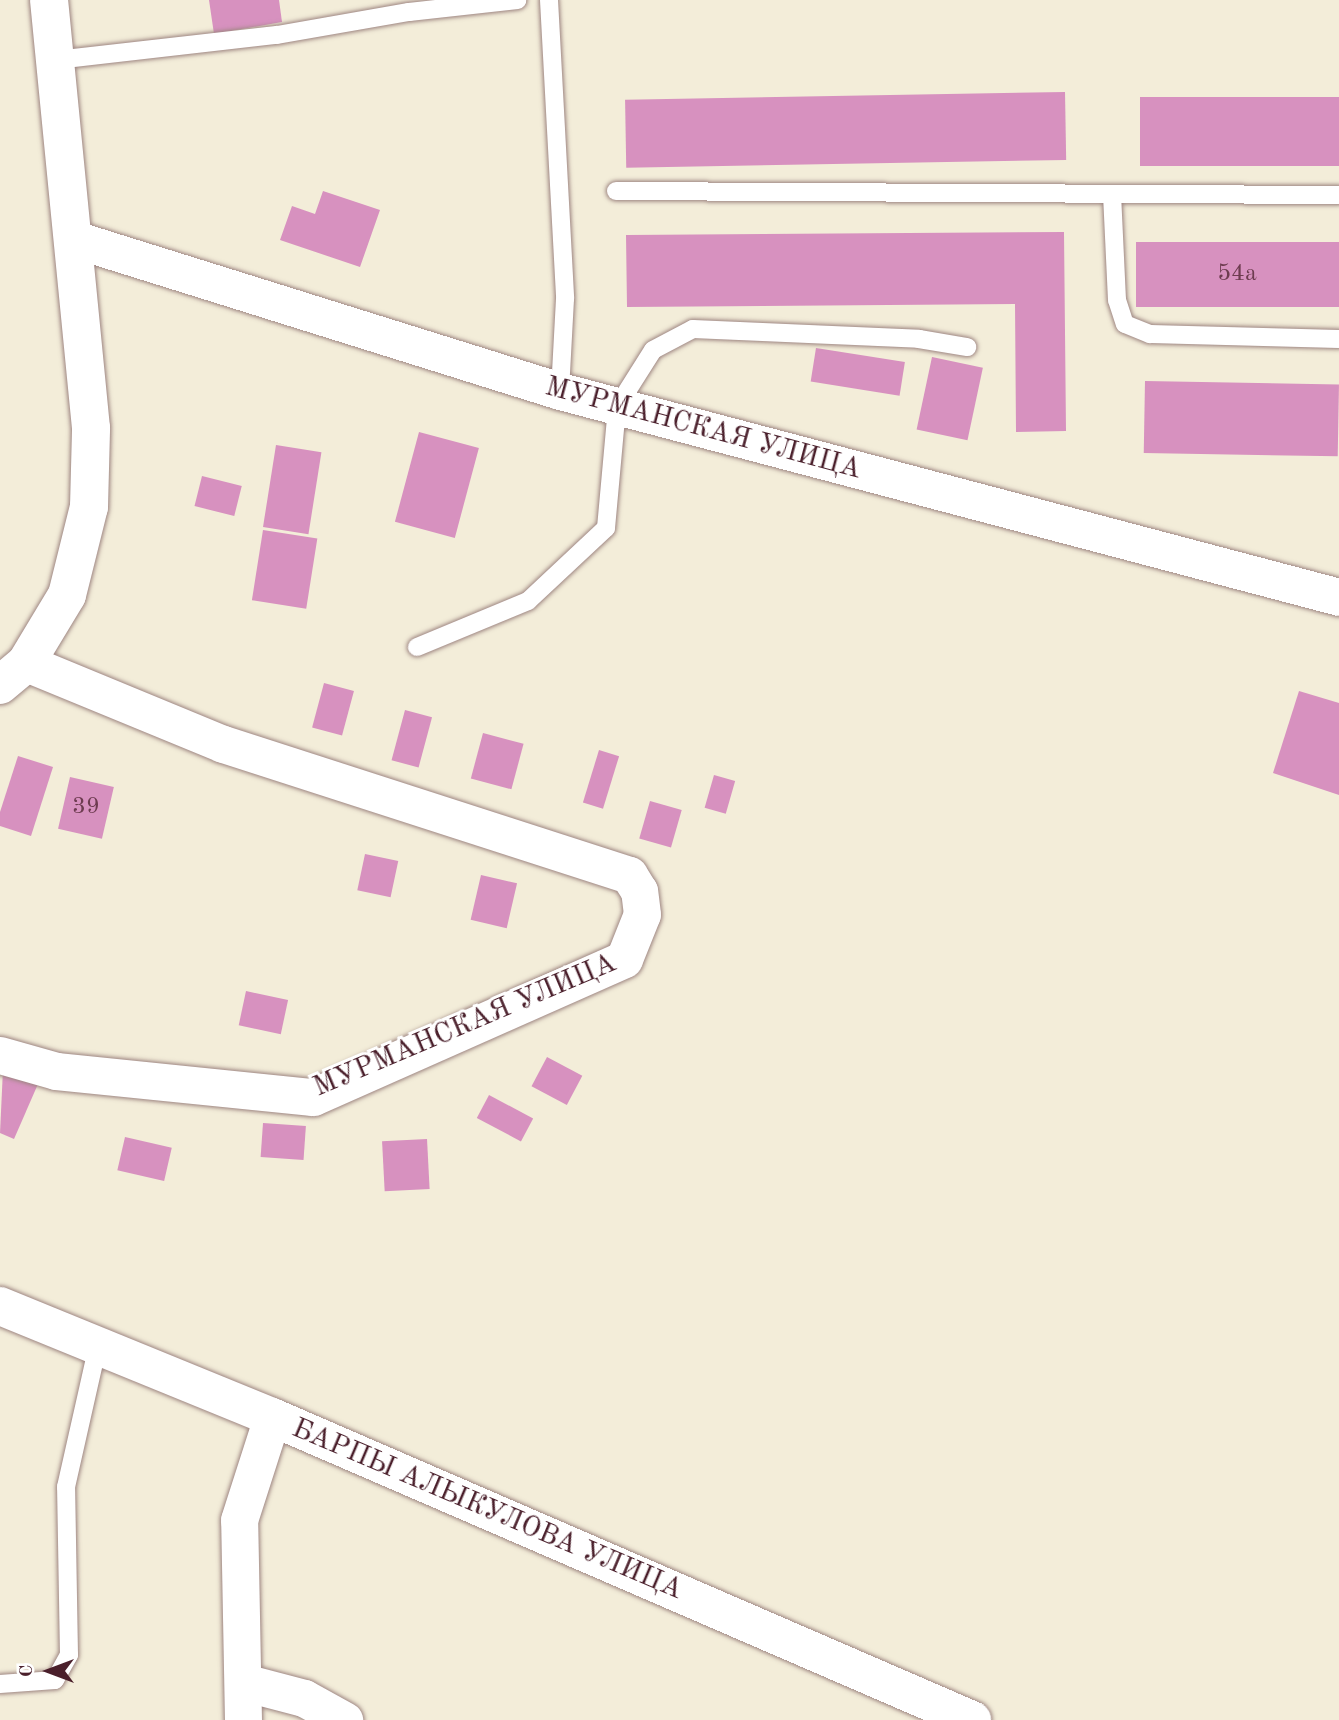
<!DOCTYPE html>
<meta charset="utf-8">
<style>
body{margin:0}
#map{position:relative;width:1339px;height:1720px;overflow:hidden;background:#f3edd9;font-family:"Old Standard TT",serif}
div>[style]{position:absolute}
.building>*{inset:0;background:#d791bf;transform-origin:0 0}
.roads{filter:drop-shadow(0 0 2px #9e8682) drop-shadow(0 0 2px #9e8682)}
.service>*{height:18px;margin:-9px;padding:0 9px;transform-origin:9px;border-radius:9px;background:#fff}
.minor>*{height:37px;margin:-18.5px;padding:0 18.5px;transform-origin:18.5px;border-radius:18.5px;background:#fff}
.tertiary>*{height:38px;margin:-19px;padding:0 19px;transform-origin:19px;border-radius:19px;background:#fff}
.primary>*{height:38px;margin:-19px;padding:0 19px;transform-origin:19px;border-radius:19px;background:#fff}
span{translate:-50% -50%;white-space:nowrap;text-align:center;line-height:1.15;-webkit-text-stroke:6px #fff;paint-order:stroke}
.number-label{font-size:24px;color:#6d3c50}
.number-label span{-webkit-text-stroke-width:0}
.street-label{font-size:28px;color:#4a1f2b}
.north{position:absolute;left:14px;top:1636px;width:70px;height:70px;-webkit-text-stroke:5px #fff;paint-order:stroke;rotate:270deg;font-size:19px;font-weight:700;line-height:28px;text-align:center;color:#4a1f2b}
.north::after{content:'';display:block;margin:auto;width:24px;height:32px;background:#4a1f2b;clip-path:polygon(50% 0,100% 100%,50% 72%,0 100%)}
</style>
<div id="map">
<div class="building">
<div style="clip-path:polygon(209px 0,279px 0,282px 22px,214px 34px)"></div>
<div style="left:1065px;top:92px;width:68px;height:440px;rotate:89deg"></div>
<div style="left:1339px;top:97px;width:69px;height:199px;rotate:90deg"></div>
<div style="clip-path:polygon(323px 191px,380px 210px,360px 267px,280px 240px,292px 206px,315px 214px)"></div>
<div style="clip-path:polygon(1064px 232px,1066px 431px,1016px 432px,1015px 304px,627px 307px,626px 235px)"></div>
<div style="left:1136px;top:242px;width:203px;height:65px"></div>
<div style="left:816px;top:348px;width:90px;height:34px;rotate:9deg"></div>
<div style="left:932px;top:357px;width:52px;height:74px;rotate:12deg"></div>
<div style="left:1145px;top:381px;width:194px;height:72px;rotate:1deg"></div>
<div style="left:419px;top:432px;width:62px;height:93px;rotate:15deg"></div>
<div style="left:276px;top:445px;width:46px;height:83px;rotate:9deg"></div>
<div style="left:202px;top:476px;width:41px;height:31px;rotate:14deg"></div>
<div style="left:263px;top:530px;width:55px;height:71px;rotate:9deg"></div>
<div style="left:324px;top:683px;width:31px;height:46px;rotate:15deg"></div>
<div style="clip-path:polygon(1299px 691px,1339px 703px,1339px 795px,1273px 773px)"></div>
<div style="left:405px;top:710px;width:28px;height:52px;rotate:15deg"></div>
<div style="left:483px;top:733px;width:42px;height:47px;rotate:15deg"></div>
<div style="left:599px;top:750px;width:21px;height:55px;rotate:17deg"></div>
<div style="clip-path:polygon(18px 756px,53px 767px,31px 836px,0 826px,0 812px)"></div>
<div style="left:714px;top:775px;width:22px;height:34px;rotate:16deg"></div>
<div style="left:70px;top:777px;width:45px;height:53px;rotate:13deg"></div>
<div style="left:650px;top:801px;width:33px;height:39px;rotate:16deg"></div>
<div style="left:365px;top:854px;width:34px;height:37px;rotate:12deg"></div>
<div style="left:481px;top:875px;width:37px;height:46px;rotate:13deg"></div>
<div style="left:246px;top:991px;width:43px;height:35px;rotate:12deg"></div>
<div style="left:547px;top:1057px;width:40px;height:33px;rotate:28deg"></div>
<div style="clip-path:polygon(3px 1069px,38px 1084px,14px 1139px,0 1133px)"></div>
<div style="left:489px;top:1095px;width:50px;height:26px;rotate:28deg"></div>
<div style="left:263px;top:1123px;width:43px;height:34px;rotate:4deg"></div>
<div style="left:125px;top:1137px;width:48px;height:34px;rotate:13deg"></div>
<div style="left:427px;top:1139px;width:50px;height:45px;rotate:87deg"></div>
</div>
<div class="roads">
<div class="service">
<div style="left:549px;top:0;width:299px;rotate:86.9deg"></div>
<div style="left:565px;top:299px;width:92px;rotate:93.1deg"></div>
<div style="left:56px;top:60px;width:222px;rotate:-6.5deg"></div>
<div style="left:277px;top:35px;width:134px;rotate:-9.9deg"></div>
<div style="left:409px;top:12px;width:109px;rotate:-6.3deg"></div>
<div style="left:616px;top:191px;width:723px;rotate:0.32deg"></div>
<div style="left:1112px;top:194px;width:106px;rotate:87.3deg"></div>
<div style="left:1117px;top:300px;width:25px;rotate:72deg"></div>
<div style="left:1125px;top:324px;width:27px;rotate:22deg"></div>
<div style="left:1150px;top:334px;width:189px;rotate:1.5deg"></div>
<div style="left:417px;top:647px;width:120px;rotate:-22.5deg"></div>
<div style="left:528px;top:601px;width:107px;rotate:-43.1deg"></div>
<div style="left:606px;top:528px;width:121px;rotate:-84.8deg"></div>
<div style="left:617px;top:407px;width:67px;rotate:-57.7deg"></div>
<div style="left:653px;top:350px;width:45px;rotate:-27.7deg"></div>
<div style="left:693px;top:329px;width:226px;rotate:2.5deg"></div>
<div style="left:919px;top:339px;width:49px;rotate:9.5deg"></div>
<div style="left:0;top:1684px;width:55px;rotate:-4.2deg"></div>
<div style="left:55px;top:1680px;width:29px;rotate:-61deg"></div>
<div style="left:69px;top:1655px;width:168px;rotate:-91deg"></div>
<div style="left:66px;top:1487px;width:146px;rotate:-77.3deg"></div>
</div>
<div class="minor">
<div style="left:74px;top:239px;width:509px;rotate:17.37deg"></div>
<div style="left:560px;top:391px;width:806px;rotate:14.81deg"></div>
<div style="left:0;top:1055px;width:58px;rotate:15.9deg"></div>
<div style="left:56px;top:1071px;width:258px;rotate:5.8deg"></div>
<div style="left:313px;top:1097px;width:340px;rotate:-23.9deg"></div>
<div style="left:624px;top:959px;width:48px;rotate:-68.2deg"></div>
<div style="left:642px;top:914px;width:23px;rotate:-97deg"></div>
<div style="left:639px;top:891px;width:19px;rotate:-122deg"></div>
<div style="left:629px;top:875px;width:427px;rotate:-162.1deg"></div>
<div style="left:223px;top:744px;width:213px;rotate:-157.6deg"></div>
<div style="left:243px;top:1682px;width:63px;rotate:14.7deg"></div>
<div style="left:304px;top:1698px;width:46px;rotate:28.8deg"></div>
<div style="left:243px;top:1720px;width:200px;rotate:-91.1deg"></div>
<div style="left:239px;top:1520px;width:108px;rotate:-72.2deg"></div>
</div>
<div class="tertiary">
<div style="left:0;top:685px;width:34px;rotate:-40deg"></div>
<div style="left:26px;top:663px;width:79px;rotate:-58.9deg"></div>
<div style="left:67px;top:595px;width:91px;rotate:-76deg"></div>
<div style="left:89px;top:507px;width:79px;rotate:-88.5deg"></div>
<div style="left:91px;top:428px;width:430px;rotate:-95.6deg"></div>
</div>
<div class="primary">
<div style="left:0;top:1306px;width:294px;rotate:22.2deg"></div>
<div style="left:272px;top:1417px;width:763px;rotate:23.41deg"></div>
</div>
</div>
<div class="number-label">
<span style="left:1237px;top:275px">54a</span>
<span style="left:86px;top:808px">39</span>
</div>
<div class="street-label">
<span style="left:703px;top:429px;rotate:15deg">МУРМАНСКАЯ УЛИЦА</span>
<span style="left:465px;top:1026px;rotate:-23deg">МУРМАНСКАЯ УЛИЦА</span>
<span style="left:487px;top:1510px;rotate:23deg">БАРПЫ АЛЫКУЛОВА УЛИЦА</span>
</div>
<div class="north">С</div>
</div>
